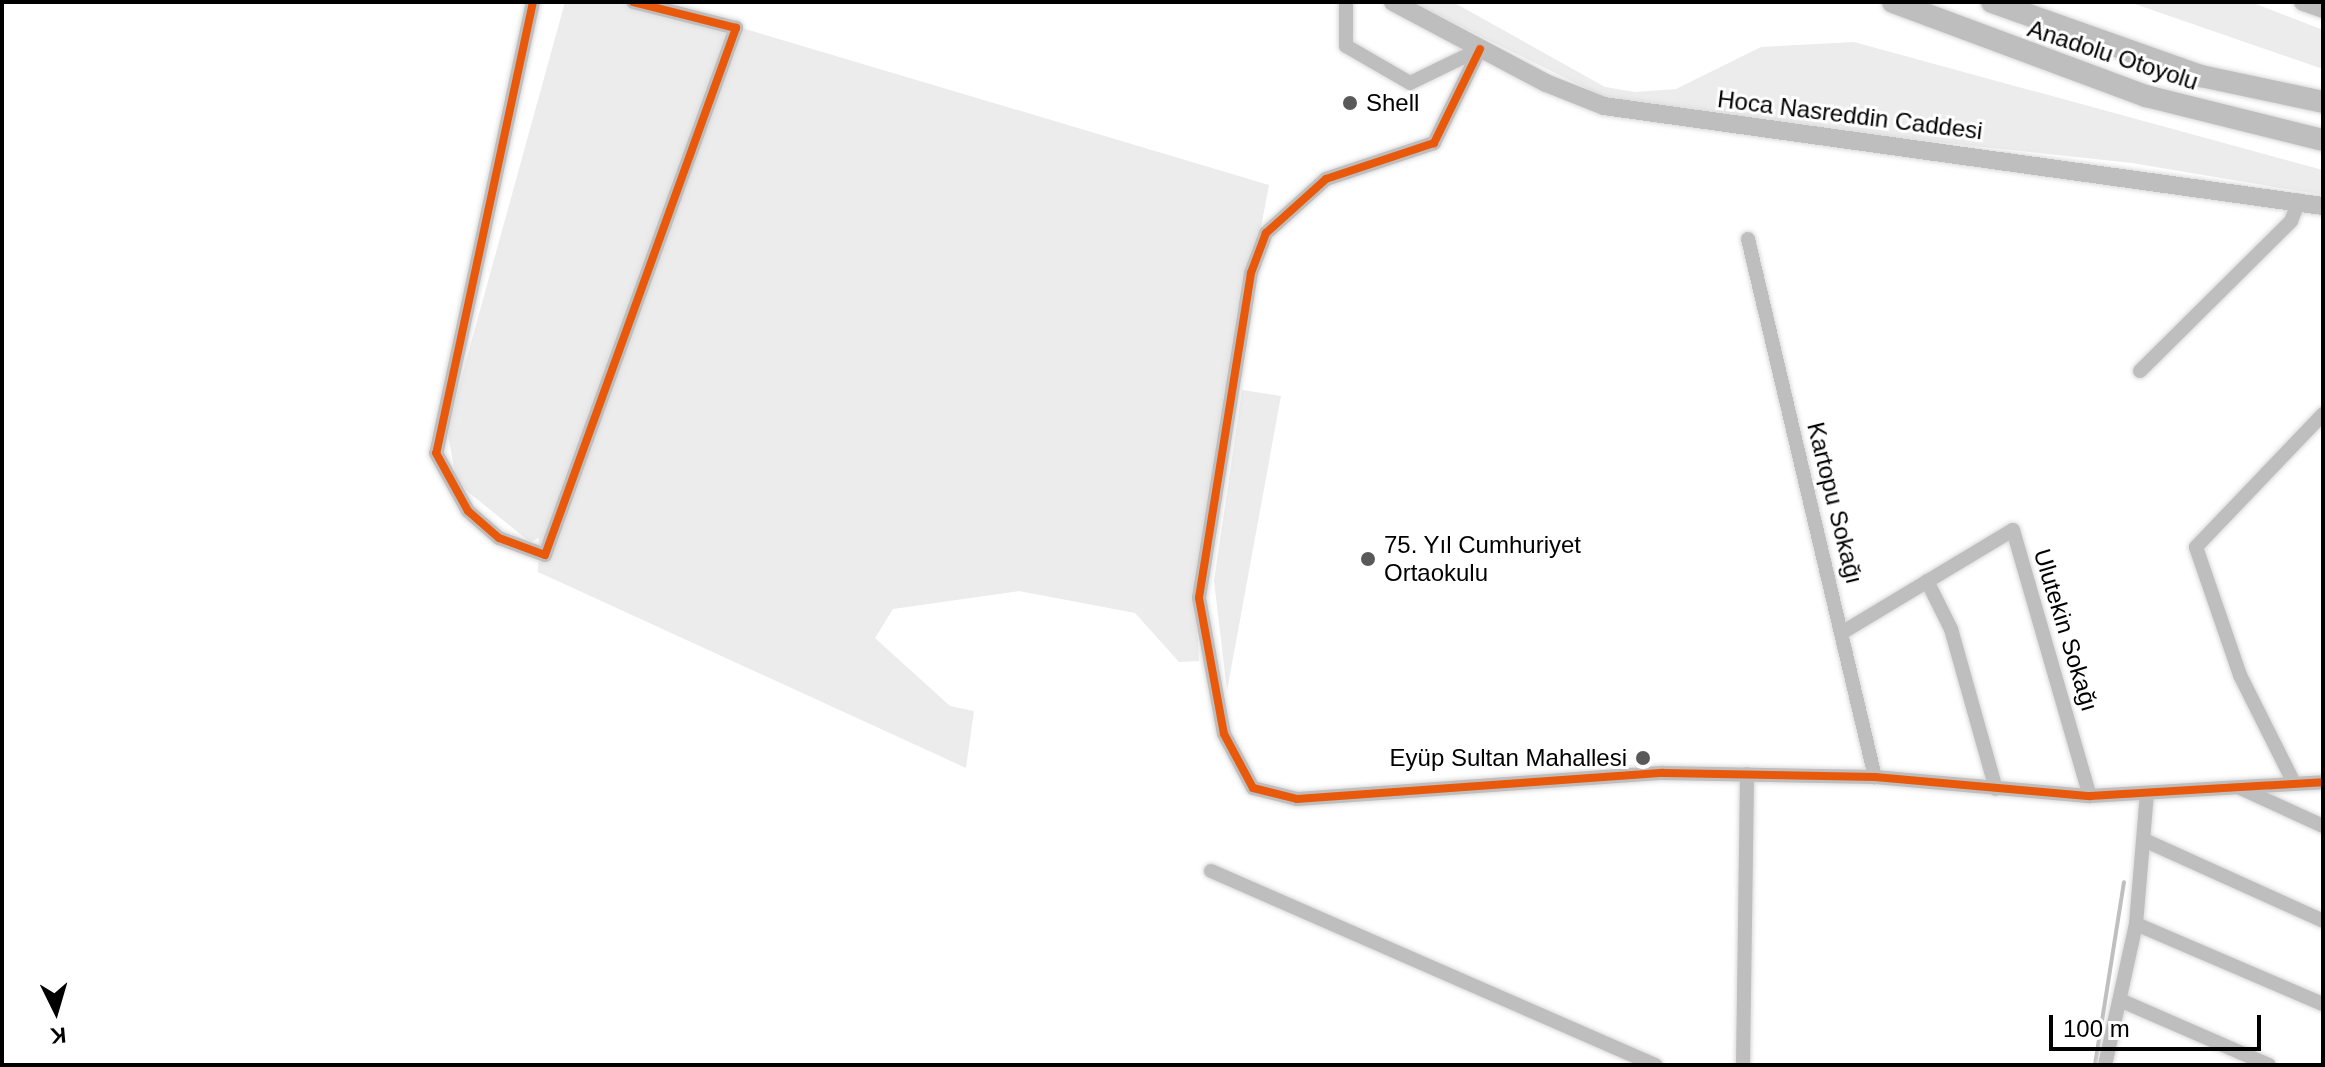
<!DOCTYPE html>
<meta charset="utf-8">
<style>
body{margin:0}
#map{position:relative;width:2325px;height:1067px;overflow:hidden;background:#fff;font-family:Helvetica,sans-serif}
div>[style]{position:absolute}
.green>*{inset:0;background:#ececec}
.stream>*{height:4px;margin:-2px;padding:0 2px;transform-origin:2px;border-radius:2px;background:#bfbfbf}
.roads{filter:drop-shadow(0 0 2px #dbdbdb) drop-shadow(0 0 2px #dbdbdb)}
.minor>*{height:14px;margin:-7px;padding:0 7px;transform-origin:7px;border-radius:7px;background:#bebebe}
.major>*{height:18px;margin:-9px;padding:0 9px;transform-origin:9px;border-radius:9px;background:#bebebe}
.highway>*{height:22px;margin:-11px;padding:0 11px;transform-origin:11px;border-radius:11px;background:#bebebe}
.cycleway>*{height:8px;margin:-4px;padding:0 4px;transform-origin:4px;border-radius:4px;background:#e8590c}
.dots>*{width:22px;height:22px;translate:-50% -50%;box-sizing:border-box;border:4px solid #fff;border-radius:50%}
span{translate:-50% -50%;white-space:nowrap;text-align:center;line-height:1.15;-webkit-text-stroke:6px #fff;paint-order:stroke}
.street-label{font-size:24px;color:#000}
.poi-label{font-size:24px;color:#000}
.left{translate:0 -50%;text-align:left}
.right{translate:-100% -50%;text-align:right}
.frame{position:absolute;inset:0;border:4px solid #000;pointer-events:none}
.north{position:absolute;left:16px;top:971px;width:80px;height:80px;-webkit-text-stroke:6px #fff;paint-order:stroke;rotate:175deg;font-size:22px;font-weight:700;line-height:32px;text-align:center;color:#000}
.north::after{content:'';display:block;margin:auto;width:28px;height:36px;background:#000;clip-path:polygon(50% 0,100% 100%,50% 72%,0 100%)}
.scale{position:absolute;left:2049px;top:1015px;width:212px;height:36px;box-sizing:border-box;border:4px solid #000;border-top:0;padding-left:10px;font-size:24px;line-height:28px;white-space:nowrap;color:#000;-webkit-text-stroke:6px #fff;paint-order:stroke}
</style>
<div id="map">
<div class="green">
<div style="clip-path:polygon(565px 2px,655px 2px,1269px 185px,1195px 577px,1199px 661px,1179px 662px,1135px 613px,1019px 591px,893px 609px,875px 638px,950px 706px,974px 711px,966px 768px,538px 572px,539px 538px,530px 542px,457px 483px,447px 430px)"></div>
<div style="clip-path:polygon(1411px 2px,1453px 2px,1605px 87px,1635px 92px,1676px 89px,1761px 47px,1854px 42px,2323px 170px,2323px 195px,2132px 163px,1678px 114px,1608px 99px)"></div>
<div style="clip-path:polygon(2129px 2px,2251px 2px,2323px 30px,2323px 69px)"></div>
<div style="clip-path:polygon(1242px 390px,1281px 396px,1227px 691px,1214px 581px)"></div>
</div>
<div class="stream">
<div style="left:2095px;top:1065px;width:185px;rotate:-81deg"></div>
</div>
<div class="roads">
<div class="minor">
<div style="left:533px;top:2px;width:461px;rotate:102.1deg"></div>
<div style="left:436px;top:453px;width:66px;rotate:61.1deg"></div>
<div style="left:468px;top:511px;width:41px;rotate:41.1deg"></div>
<div style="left:499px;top:538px;width:49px;rotate:20.3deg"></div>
<div style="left:545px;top:555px;width:561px;rotate:-70.08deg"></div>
<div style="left:736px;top:28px;width:106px;rotate:-165.8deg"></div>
<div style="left:1346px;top:2px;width:44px;rotate:90deg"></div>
<div style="left:1346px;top:46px;width:74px;rotate:30deg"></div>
<div style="left:1410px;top:83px;width:78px;rotate:-25.9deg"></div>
<div style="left:1480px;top:49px;width:105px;rotate:116.1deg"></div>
<div style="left:1434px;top:143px;width:114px;rotate:161.6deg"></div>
<div style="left:1326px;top:179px;width:81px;rotate:138deg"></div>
<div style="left:1266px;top:233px;width:43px;rotate:110.6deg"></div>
<div style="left:1251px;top:273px;width:329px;rotate:99.1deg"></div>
<div style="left:1199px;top:598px;width:138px;rotate:79.6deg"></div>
<div style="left:1224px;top:734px;width:61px;rotate:61.8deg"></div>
<div style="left:1253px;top:788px;width:45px;rotate:14deg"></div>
<div style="left:1297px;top:799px;width:367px;rotate:-4.1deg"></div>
<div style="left:1663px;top:773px;width:212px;rotate:1.1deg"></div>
<div style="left:1875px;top:777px;width:216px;rotate:5.1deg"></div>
<div style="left:2090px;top:796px;width:233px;rotate:-3.4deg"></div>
<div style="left:1748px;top:239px;width:553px;rotate:76.72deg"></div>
<div style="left:2140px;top:371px;width:213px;rotate:-44.8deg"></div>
<div style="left:2291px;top:221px;width:22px;rotate:-68deg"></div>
<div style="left:1927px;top:581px;width:54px;rotate:63.4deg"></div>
<div style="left:1951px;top:629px;width:166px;rotate:74.3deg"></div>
<div style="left:1843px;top:632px;width:198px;rotate:-31deg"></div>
<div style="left:2013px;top:530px;width:277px;rotate:73.9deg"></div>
<div style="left:2292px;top:779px;width:116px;rotate:-116.6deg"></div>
<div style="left:2240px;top:675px;width:135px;rotate:-109deg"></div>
<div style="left:2196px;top:547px;width:184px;rotate:-46.3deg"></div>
<div style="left:2240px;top:788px;width:91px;rotate:24.6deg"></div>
<div style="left:2144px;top:840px;width:196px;rotate:24.3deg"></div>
<div style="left:1211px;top:871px;width:485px;rotate:23.6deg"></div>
<div style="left:2136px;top:924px;width:203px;rotate:23.2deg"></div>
<div style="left:2122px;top:1001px;width:160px;rotate:23.5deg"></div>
<div style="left:1743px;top:1065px;width:291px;rotate:-89.2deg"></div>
<div style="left:2105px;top:1065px;width:144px;rotate:-77.6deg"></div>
<div style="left:2136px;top:924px;width:131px;rotate:-85.2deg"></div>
</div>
<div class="major">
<div style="left:1393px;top:2px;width:173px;rotate:27.9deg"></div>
<div style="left:1546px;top:83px;width:62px;rotate:21.6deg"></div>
<div style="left:1604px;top:106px;width:726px;rotate:7.92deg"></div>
<div style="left:2303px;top:2px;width:21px;rotate:19deg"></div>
</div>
<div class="highway">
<div style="left:1893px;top:2px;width:270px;rotate:20.4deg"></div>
<div style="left:2146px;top:96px;width:182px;rotate:14deg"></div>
<div style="left:1992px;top:2px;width:222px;rotate:19.5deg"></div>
<div style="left:2201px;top:76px;width:125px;rotate:12deg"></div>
</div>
</div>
<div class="cycleway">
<div style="left:533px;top:2px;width:461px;rotate:102.1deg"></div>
<div style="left:436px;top:453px;width:66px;rotate:61.1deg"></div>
<div style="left:468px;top:511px;width:41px;rotate:41.1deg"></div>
<div style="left:499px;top:538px;width:49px;rotate:20.3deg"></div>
<div style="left:545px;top:555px;width:561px;rotate:-70.08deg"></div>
<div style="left:736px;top:28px;width:106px;rotate:-165.8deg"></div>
<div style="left:1480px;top:49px;width:105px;rotate:116.1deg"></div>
<div style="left:1434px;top:143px;width:114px;rotate:161.6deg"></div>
<div style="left:1326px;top:179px;width:81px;rotate:138deg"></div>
<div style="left:1266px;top:233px;width:43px;rotate:110.6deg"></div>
<div style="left:1251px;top:273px;width:329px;rotate:99.1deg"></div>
<div style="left:1199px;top:598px;width:138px;rotate:79.6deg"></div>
<div style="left:1224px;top:734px;width:61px;rotate:61.8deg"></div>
<div style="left:1253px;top:788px;width:45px;rotate:14deg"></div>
<div style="left:1297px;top:799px;width:367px;rotate:-4.1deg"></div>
<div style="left:1663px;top:773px;width:212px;rotate:1.1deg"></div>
<div style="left:1875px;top:777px;width:216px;rotate:5.1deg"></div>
<div style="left:2090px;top:796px;width:233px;rotate:-3.4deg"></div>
</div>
<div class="dots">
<div style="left:1350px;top:103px;background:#595959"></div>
<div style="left:1368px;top:559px;background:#595959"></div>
<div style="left:1643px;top:758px;background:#595959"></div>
</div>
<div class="street-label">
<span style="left:2113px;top:55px;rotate:18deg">Anadolu Otoyolu</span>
<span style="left:1850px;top:115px;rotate:7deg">Hoca Nasreddin Caddesi</span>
<span style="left:1835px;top:503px;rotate:76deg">Kartopu Sokağı</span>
<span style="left:2066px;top:630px;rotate:73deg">Ulutekin Sokağı</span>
</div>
<div class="poi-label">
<span class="left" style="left:1366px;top:103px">Shell</span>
<span class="left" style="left:1384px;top:559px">75. Yıl Cumhuriyet<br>Ortaokulu</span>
<span class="right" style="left:1627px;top:758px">Eyüp Sultan Mahallesi</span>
</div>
<div class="frame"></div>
<div class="north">K</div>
<div class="scale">100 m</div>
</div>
